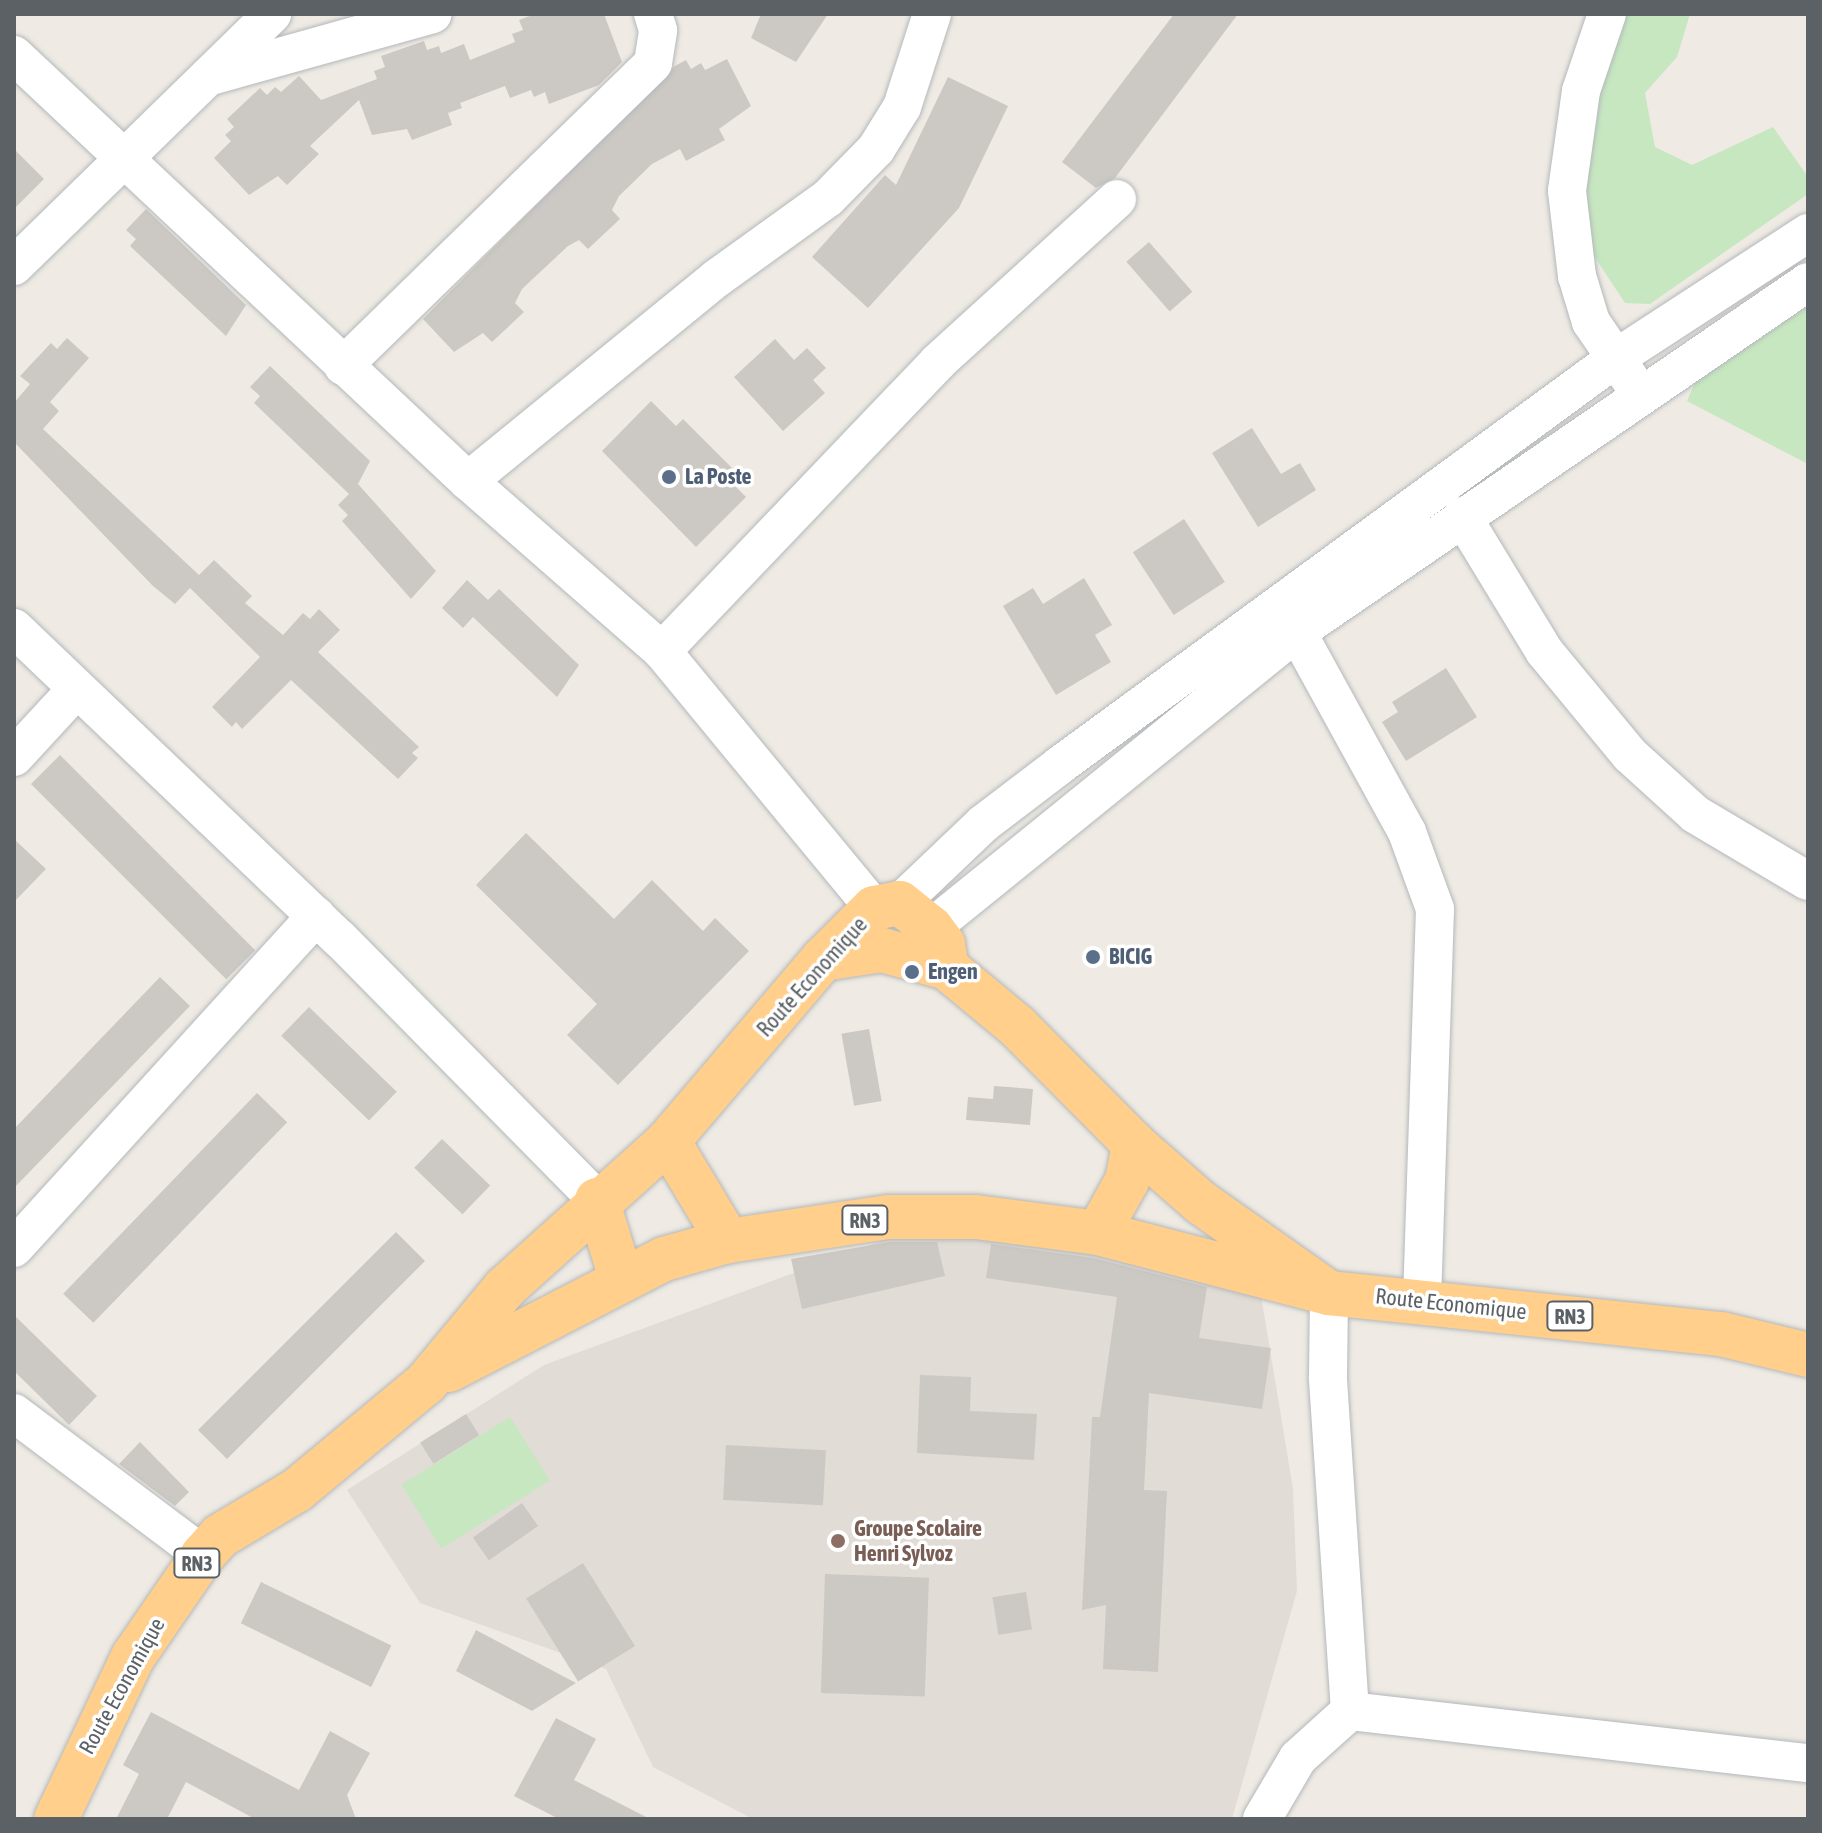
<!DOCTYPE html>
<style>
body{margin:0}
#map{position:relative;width:1822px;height:1833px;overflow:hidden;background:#efebe4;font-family:"Asap Condensed",sans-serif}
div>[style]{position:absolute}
.education>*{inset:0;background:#e1dcd5}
.green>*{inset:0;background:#c6e7c0;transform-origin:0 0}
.building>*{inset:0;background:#ccc8c3;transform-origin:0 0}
.roads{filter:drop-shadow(0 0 2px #b4b8bb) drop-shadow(0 0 2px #b4b8bb)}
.minor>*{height:38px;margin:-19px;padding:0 19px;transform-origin:19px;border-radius:19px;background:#fff}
.highway>*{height:44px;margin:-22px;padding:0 22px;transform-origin:22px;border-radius:22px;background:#ffcf8b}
.dots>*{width:22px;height:22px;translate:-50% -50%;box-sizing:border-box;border:4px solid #fff;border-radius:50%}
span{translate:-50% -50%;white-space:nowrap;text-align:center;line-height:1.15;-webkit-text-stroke:7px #fff;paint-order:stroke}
.shield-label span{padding:2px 6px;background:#fff;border:2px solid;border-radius:6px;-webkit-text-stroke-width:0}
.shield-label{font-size:20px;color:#5c6165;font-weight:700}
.service-label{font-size:22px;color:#4e5e75;font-weight:700}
.left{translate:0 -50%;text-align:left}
.street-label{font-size:22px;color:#5c6165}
.education-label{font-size:22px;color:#785e54;font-weight:700}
.frame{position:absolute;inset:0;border:16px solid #5c6165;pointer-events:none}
</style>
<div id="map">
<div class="education">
<div style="clip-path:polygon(970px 1208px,1254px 1253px,1293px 1489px,1297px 1591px,1232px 1819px,753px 1819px,653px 1767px,606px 1669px,420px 1603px,347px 1490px,544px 1365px)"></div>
</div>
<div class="green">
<div style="clip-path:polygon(1612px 14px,1690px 14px,1677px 57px,1645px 93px,1655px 147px,1692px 165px,1773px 127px,1808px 177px,1808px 194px,1650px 304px,1625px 303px,1590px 250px,1580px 190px)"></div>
<div style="clip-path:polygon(1808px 301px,1808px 464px,1687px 401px,1699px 373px)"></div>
<div style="left:510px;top:1417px;width:75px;height:128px;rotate:58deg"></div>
</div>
<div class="building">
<div style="clip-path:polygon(535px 14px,604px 14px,622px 62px,599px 85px,549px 104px,545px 92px,534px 97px,531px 90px,510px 98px,505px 86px,460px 103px,462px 108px,448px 113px,452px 125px,412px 140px,407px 129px,372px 135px,359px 100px,310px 146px,319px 154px,287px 185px,278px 176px,249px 195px,214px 158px,231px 141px,225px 135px,234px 127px,227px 119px,260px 88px,267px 95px,275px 87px,281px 92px,299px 76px,321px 100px,377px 79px,374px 71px,385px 67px,381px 56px,424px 41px,427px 50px,439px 46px,441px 53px,464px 44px,470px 60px,515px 42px,512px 34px,523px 30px,519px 20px)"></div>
<div style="clip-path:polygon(761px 14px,828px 14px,796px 62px,751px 38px)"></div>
<div style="clip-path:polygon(1174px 14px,1238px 14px,1115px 178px,1096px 188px,1062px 162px)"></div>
<div style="clip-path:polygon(727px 59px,751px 106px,719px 129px,725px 140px,686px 161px,680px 149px,652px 164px,619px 196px,612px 210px,620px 219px,588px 249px,579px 240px,568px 246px,522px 289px,515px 303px,524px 312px,492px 342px,483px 333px,454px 352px,423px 319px,675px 66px,686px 60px,691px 69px,701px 63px,705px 70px)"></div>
<div style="clip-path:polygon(948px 77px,1008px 106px,959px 208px,868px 308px,812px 257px,885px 175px,896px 185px)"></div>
<div style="clip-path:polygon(14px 149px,44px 179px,14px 209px)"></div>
<div style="clip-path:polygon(146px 209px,246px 305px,226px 336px,130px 246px,136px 239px,126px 230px)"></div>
<div style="left:1149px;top:242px;width:66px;height:30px;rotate:49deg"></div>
<div style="clip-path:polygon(67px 338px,89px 358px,50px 402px,59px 411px,43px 429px,199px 575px,214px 560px,252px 596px,245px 603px,283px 635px,303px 613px,310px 619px,319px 609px,340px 630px,318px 652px,419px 747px,412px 753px,418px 758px,398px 779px,291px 680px,242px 729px,236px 722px,232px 727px,212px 707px,260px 657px,190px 588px,175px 604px,153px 586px,14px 442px,14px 403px,30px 384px,20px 376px,51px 343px,57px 349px)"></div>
<div style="clip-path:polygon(775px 339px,794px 360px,807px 348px,826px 368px,813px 380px,825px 393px,783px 431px,734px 377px)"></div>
<div style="clip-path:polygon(270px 366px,370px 461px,358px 484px,436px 571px,411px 599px,342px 521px,348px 515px,338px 505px,349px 494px,254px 403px,260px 396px,250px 387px)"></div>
<div style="clip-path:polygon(651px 401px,676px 426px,683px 419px,732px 468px,724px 475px,746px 497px,696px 547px,602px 451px)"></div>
<div style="clip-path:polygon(1252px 428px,1281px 474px,1300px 463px,1316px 490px,1258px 527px,1212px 453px)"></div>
<div style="left:1184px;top:519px;width:75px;height:61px;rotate:57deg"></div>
<div style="clip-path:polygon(1084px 578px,1112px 625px,1095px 635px,1111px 662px,1056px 695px,1003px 606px,1033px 588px,1043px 604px)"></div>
<div style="clip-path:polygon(467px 580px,488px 600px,499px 589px,579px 665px,557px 697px,473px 617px,463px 628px,442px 608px)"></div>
<div style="clip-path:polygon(1446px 668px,1477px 717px,1406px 761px,1382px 722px,1398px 712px,1392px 702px)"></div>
<div style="left:60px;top:755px;width:276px;height:41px;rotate:45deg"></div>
<div style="clip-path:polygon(526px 833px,614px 919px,652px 880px,703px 931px,715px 918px,749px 951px,618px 1085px,567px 1035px,597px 1004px,476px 885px)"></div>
<div style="clip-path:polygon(14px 839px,46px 869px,14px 902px)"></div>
<div style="clip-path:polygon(160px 977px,190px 1006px,14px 1188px,14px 1129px)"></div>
<div style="left:309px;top:1007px;width:122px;height:40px;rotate:44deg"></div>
<div style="left:869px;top:1029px;width:73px;height:28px;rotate:80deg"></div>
<div style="clip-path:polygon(994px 1086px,1033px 1089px,1030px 1125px,966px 1120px,968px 1097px,993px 1099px)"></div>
<div style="left:257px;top:1093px;width:42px;height:279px;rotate:44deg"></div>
<div style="left:442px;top:1139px;width:67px;height:40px;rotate:44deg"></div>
<div style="left:396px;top:1232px;width:41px;height:280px;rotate:45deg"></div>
<div style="clip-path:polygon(890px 1242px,937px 1242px,945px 1276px,802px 1309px,791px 1259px)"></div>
<div style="clip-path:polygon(991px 1244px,1093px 1258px,1207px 1287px,1199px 1338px,1271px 1348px,1262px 1409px,1149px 1393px,1144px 1490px,1167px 1491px,1158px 1672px,1103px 1669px,1106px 1605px,1082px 1610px,1092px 1417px,1100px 1417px,1117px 1297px,986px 1278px)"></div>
<div style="clip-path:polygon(14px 1315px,97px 1396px,69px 1425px,14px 1371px)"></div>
<div style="clip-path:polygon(920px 1375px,971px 1377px,970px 1411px,1037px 1414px,1034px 1460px,917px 1453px)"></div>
<div style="left:466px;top:1414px;width:25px;height:54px;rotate:58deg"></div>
<div style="clip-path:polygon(140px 1442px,189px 1492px,175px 1506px,119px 1464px)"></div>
<div style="left:726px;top:1445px;width:100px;height:55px;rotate:3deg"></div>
<div style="left:522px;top:1503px;width:28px;height:60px;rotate:55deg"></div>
<div style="left:583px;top:1563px;width:98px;height:67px;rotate:58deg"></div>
<div style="left:825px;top:1574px;width:104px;height:119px;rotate:2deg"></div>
<div style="left:261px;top:1582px;width:145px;height:46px;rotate:26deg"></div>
<div style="left:1026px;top:1592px;width:38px;height:34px;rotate:81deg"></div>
<div style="clip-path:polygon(476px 1630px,576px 1683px,532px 1711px,456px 1671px)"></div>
<div style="clip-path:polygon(151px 1712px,299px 1790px,330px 1731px,370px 1753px,347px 1795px,356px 1819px,255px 1819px,186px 1782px,167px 1819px,116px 1819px,139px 1774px,123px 1765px)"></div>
<div style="clip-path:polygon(556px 1718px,596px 1739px,574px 1780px,650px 1819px,559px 1819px,514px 1796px)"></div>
</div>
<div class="roads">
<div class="minor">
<div style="left:1607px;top:14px;width:81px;rotate:108.7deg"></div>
<div style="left:1581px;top:91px;width:101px;rotate:98deg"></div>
<div style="left:1567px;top:191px;width:86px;rotate:83.3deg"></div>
<div style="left:1577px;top:276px;width:48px;rotate:73.1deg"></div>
<div style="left:1591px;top:322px;width:69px;rotate:55.6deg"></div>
<div style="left:14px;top:55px;width:623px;rotate:43.18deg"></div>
<div style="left:468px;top:481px;width:258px;rotate:41.2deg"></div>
<div style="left:662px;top:651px;width:333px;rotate:50.5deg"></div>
<div style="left:211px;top:76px;width:230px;rotate:-15.6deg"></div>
<div style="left:14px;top:266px;width:361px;rotate:-44.3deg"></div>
<div style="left:343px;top:366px;width:433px;rotate:-44.3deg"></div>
<div style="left:653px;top:63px;width:33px;rotate:-81deg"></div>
<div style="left:658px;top:30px;width:17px;rotate:-107deg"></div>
<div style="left:468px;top:481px;width:321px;rotate:-39.2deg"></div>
<div style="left:717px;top:278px;width:137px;rotate:-35.8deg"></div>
<div style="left:828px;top:198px;width:69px;rotate:-45.6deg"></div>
<div style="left:876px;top:149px;width:49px;rotate:-58.2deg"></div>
<div style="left:902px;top:107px;width:98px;rotate:-72.1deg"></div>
<div style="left:1462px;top:516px;width:158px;rotate:58.7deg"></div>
<div style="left:1544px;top:651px;width:135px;rotate:50.4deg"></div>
<div style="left:1630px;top:755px;width:88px;rotate:42.2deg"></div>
<div style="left:1695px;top:814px;width:131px;rotate:30.7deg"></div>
<div style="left:14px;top:628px;width:451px;rotate:43.7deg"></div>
<div style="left:340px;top:939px;width:366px;rotate:45.4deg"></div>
<div style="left:1297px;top:632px;width:228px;rotate:61.2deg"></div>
<div style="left:1407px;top:832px;width:82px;rotate:70deg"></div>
<div style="left:1435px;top:909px;width:390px;rotate:91.9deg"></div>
<div style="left:662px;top:651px;width:400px;rotate:-46.3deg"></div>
<div style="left:938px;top:362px;width:242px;rotate:-42.3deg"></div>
<div style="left:14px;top:757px;width:90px;rotate:-47.3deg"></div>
<div style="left:900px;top:903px;width:116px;rotate:-43.6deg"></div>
<div style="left:984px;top:823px;width:96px;rotate:-37.3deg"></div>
<div style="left:1060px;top:765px;width:689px;rotate:-36.2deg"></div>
<div style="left:1616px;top:358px;width:229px;rotate:-33.1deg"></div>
<div style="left:931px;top:928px;width:471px;rotate:-39deg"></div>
<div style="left:1297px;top:632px;width:619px;rotate:-34.41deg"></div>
<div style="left:14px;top:1248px;width:449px;rotate:-47.7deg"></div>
<div style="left:14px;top:1413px;width:236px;rotate:36.9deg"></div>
<div style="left:1350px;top:1711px;width:461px;rotate:6.5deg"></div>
<div style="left:1262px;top:1819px;width:71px;rotate:-59.5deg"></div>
<div style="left:1298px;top:1758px;width:70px;rotate:-42.1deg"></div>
<div style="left:1350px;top:1711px;width:335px;rotate:-93.8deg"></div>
<div style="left:1328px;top:1377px;width:84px;rotate:-89.3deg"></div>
</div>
<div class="highway">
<div style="left:823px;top:959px;width:60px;rotate:-8.7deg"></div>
<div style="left:882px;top:950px;width:67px;rotate:15.5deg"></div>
<div style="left:668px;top:1141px;width:117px;rotate:59deg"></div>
<div style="left:597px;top:1200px;width:82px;rotate:72.9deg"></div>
<div style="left:1098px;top:1233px;width:60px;rotate:-60.9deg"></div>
<div style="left:1127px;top:1181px;width:38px;rotate:-79deg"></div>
<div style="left:449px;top:1370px;width:242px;rotate:-27.3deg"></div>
<div style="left:664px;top:1259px;width:66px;rotate:-15.7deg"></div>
<div style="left:728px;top:1241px;width:162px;rotate:-8.5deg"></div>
<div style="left:888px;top:1217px;width:88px"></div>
<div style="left:976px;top:1217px;width:123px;rotate:7.5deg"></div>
<div style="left:1098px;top:1233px;width:239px;rotate:14.6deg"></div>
<div style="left:1329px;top:1293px;width:394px;rotate:6deg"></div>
<div style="left:1721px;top:1334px;width:89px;rotate:13.6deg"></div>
<div style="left:56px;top:1819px;width:179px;rotate:-64.6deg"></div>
<div style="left:133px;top:1657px;width:124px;rotate:-55.5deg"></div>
<div style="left:203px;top:1555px;width:25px;rotate:-48deg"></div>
<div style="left:220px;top:1536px;width:90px;rotate:-30.9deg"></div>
<div style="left:297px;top:1490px;width:168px;rotate:-39.7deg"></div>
<div style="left:426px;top:1383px;width:124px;rotate:-50.3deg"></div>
<div style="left:505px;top:1288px;width:219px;rotate:-42deg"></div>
<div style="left:668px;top:1141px;width:239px;rotate:-49.6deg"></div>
<div style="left:823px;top:959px;width:72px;rotate:-45deg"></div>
<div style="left:874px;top:908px;width:26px;rotate:-11deg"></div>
<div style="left:900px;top:903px;width:40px;rotate:39deg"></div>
<div style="left:931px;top:928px;width:20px;rotate:53deg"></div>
<div style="left:943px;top:944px;width:24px;rotate:81deg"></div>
<div style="left:947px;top:968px;width:92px;rotate:39.7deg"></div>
<div style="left:1018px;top:1027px;width:165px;rotate:45.2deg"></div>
<div style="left:1134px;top:1144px;width:88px;rotate:41.3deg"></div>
<div style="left:1200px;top:1202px;width:158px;rotate:35.2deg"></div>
</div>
</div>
<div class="dots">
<div style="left:669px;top:477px;background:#5c6f8a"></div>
<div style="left:1093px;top:957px;background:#5c6f8a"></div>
<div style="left:912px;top:972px;background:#5c6f8a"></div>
<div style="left:838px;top:1541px;background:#8d6e63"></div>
</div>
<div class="shield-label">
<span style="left:865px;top:1220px">RN3</span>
<span style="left:1570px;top:1316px">RN3</span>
<span style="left:197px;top:1563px">RN3</span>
</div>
<div class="service-label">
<span class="left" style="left:685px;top:477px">La Poste</span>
<span class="left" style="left:1109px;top:957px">BICIG</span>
<span class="left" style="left:928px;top:972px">Engen</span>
</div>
<div class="street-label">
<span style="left:812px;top:977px;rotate:-48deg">Route Economique</span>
<span style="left:1451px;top:1304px;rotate:6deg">Route Economique</span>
<span style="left:122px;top:1686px;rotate:-61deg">Route Economique</span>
</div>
<div class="education-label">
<span class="left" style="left:854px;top:1541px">Groupe Scolaire<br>Henri Sylvoz</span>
</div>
<div class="frame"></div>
</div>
